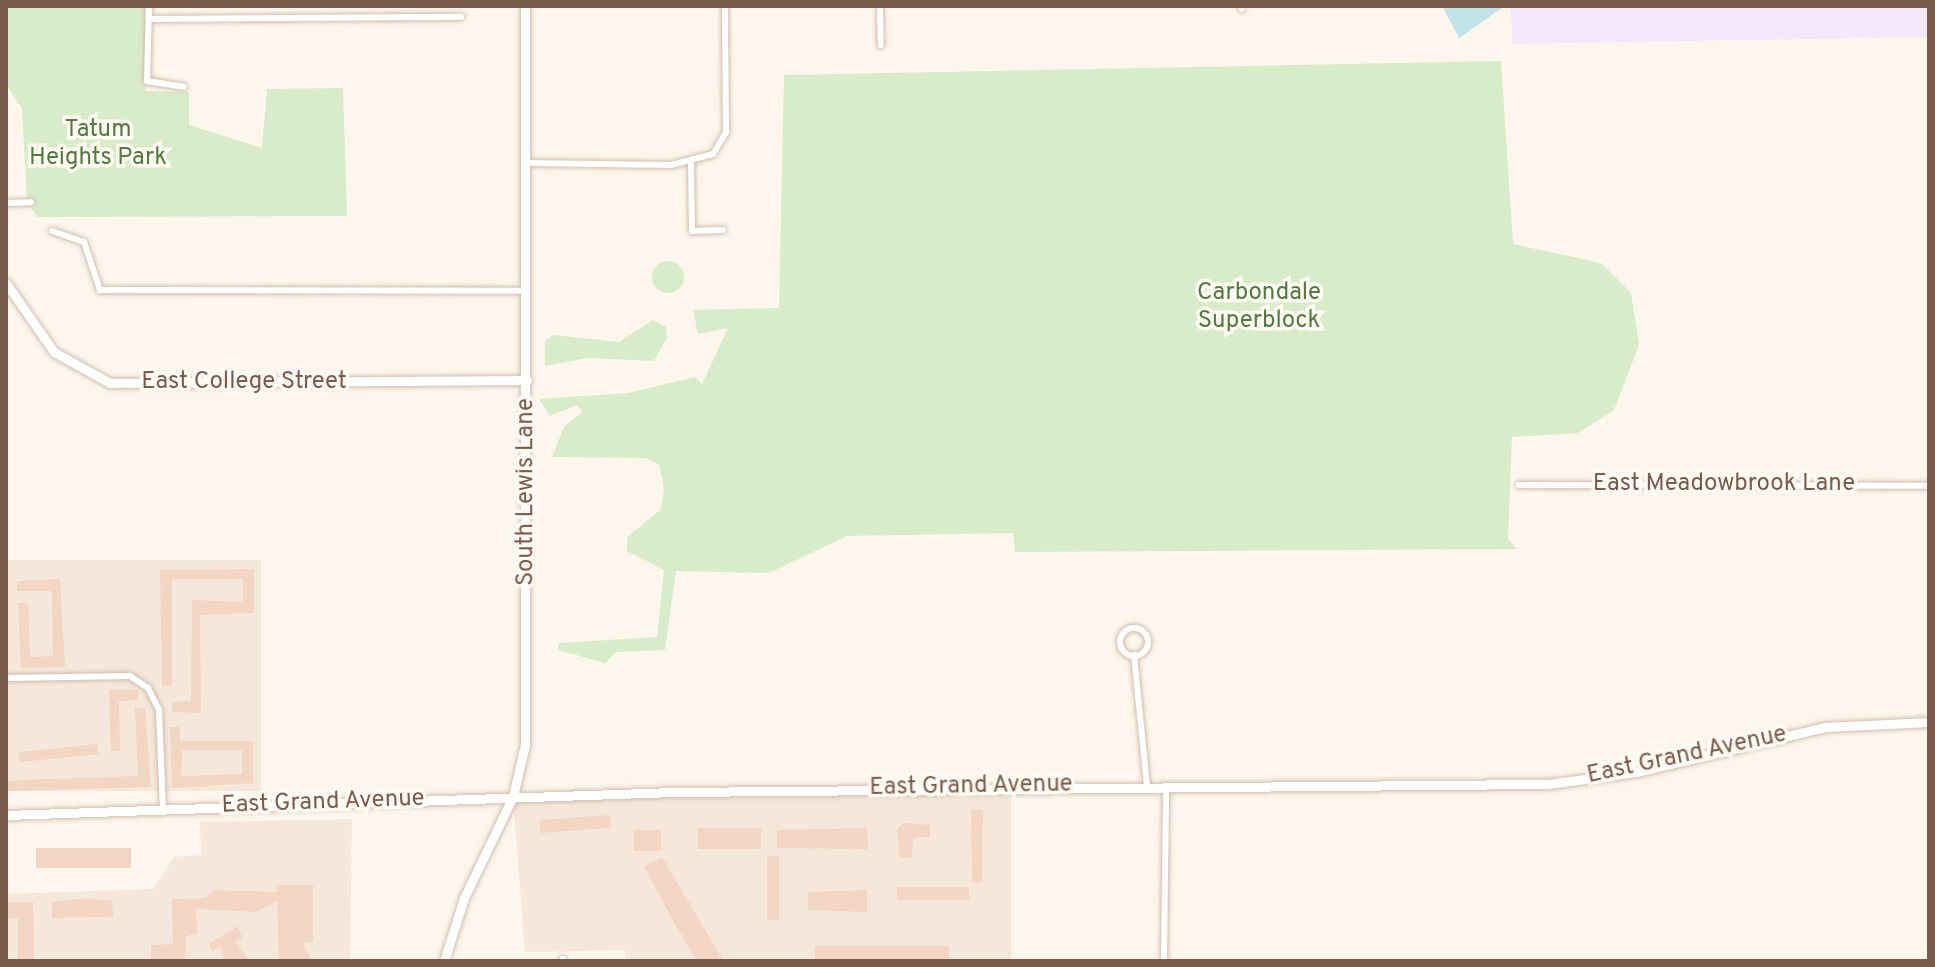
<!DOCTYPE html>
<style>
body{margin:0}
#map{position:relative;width:1935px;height:967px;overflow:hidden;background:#fdf6ec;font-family:Overpass,sans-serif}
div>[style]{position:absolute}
.residential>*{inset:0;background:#f5e8da;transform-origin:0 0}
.education>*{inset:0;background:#f3e8fa}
.green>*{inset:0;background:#d8ecc9}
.round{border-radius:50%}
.water>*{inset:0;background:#bfe3e8}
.building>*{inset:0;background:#f3d5c3;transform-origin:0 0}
.roads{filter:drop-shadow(0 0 2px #d1beb0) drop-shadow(0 0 2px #d1beb0)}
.street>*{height:6px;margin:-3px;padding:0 3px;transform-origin:3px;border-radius:3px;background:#fff}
.street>.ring{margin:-3px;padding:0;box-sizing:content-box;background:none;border:6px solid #fff;border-radius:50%}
.secondary>*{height:9px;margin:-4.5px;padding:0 4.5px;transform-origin:4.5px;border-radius:4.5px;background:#fff}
span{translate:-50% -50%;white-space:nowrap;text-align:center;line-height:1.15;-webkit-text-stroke:7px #fffaf3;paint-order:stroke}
.park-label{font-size:24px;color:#537a41}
.street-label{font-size:24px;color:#7a5c4d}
.frame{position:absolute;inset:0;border:8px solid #7a5c4d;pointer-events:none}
</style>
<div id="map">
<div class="residential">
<div style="left:261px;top:560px;width:231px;height:255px;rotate:90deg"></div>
<div style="clip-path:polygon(1011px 787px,1011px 961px,626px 961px,625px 950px,525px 952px,513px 796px)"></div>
<div style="clip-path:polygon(352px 819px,350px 961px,6px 961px,6px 894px,153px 889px,174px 857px,201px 855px,200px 822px)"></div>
</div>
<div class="education">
<div style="clip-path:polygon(1511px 6px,1929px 6px,1929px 37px,1512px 44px)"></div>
</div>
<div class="green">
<div style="clip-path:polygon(6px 6px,145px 6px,146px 91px,189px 92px,189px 125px,262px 148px,267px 89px,343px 88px,347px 216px,37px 217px,27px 200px,22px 109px,6px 84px)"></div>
<div style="clip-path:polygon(1501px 61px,1513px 244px,1601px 263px,1631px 293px,1639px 345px,1614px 410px,1578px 433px,1512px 437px,1508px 539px,1517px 549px,1015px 552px,1013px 533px,847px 536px,769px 573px,676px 571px,665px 650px,616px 652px,605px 663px,558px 650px,559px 643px,657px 637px,664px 570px,627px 551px,627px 537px,660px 510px,664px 491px,660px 466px,647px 458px,552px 457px,564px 427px,582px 412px,577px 405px,550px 416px,539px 399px,628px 393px,695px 377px,702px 384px,728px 328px,698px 334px,693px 310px,779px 308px,784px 75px)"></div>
<div class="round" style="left:652px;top:261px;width:32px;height:32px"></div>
<div style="clip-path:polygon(653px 320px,666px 327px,667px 338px,654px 361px,588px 358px,545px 366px,545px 341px,553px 335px,619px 342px)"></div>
</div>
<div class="water">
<div style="clip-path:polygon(1442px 6px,1505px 6px,1459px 38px)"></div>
</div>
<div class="building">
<div style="clip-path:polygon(254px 569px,254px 613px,200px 615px,201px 713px,172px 712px,172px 702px,191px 701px,192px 600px,243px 602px,243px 579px,172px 579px,172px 685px,162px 686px,160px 570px)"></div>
<div style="clip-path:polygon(60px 579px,65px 667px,21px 668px,18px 603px,28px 603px,30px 657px,53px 656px,52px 591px,17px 591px,17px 581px)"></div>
<div style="clip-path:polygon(109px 690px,138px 690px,138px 700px,119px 701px,120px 751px,111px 751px)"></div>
<div style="clip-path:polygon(135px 708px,145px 708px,151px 787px,6px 791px,6px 782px,18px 780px,138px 776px)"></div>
<div style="clip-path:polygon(evenodd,170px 727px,180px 727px,180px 741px,253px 741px,253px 783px,172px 788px,170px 727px,182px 750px,242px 750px,242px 774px,181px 776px,182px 750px)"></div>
<div style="left:97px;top:744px;width:10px;height:79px;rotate:84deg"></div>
<div style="clip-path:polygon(971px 809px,983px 810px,982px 882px,972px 882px)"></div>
<div style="left:610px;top:815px;width:13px;height:71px;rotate:86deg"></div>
<div style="clip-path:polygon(904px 823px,930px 825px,930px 837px,913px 838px,912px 858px,900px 858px,897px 829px)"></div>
<div style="left:698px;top:828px;width:63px;height:21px"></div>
<div style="clip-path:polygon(867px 828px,868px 849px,777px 848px,777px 830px)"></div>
<div style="left:634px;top:830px;width:27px;height:21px"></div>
<div style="left:131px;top:848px;width:20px;height:95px;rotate:90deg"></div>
<div style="left:767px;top:856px;width:12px;height:64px"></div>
<div style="clip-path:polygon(662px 857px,720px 955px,723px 961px,697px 961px,677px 928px,644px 867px)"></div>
<div style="clip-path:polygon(277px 885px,313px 885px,313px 942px,302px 943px,312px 961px,279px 961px,277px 901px,256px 912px,196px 909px,197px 934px,186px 936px,185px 961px,151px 961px,151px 945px,173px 944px,172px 899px,206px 898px,214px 890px,277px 892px)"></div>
<div style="left:897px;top:887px;width:72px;height:13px"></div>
<div style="clip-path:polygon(867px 890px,867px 912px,808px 910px,808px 892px)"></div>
<div style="clip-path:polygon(88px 898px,112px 901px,113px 917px,52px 918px,52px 902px)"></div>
<div style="clip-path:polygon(6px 902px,33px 902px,34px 961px,18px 961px,18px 918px,7px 918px)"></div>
<div style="clip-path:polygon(238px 926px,242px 938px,235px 941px,249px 961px,226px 961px,220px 947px,212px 951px,209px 944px)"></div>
<div style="left:949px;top:946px;width:15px;height:134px;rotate:90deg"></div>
</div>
<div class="roads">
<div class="street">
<div style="left:149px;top:6px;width:75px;rotate:91.5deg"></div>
<div style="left:147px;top:81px;width:37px;rotate:9deg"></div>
<div style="left:880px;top:6px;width:39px;rotate:89deg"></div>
<div style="left:1241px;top:6px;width:3px;rotate:72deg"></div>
<div style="left:149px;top:19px;width:312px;rotate:-0.4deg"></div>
<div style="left:527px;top:163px;width:144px;rotate:0.8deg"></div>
<div style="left:671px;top:165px;width:43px;rotate:-14.7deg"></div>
<div style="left:713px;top:154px;width:26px;rotate:-59deg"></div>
<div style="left:726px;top:132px;width:126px;rotate:-90.5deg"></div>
<div style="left:691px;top:164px;width:67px;rotate:89.1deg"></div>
<div style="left:692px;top:231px;width:31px;rotate:-2deg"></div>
<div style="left:6px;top:203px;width:25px;rotate:-2deg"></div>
<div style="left:52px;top:231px;width:34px;rotate:19deg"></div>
<div style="left:84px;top:242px;width:51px;rotate:71.6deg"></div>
<div style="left:100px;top:290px;width:427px;rotate:0.1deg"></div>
<div style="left:1519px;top:485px;width:410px;rotate:0.1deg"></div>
<div class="ring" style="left:1120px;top:628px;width:22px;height:22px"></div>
<div style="left:1134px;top:655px;width:131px;rotate:84.3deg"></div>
<div style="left:6px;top:678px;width:124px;rotate:-0.9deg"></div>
<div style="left:130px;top:676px;width:22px;rotate:34deg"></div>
<div style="left:148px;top:688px;width:25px;rotate:63deg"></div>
<div style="left:159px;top:710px;width:99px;rotate:87.7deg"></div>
<div style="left:563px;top:961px;width:2px;rotate:-90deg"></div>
<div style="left:1164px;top:961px;width:174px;rotate:-89.3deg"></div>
</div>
<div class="secondary">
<div style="left:6px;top:283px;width:84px;rotate:55.2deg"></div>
<div style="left:54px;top:352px;width:64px;rotate:29deg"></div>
<div style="left:110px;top:383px;width:417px;rotate:-0.4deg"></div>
<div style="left:6px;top:815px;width:670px;rotate:-1.97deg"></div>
<div style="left:676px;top:792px;width:873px;rotate:-0.53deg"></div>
<div style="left:1549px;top:784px;width:88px;rotate:-7.9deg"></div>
<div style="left:1636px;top:772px;width:194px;rotate:-13.4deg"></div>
<div style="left:1825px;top:727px;width:104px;rotate:-2.8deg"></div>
<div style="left:444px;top:961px;width:66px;rotate:-72.4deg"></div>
<div style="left:464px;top:898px;width:113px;rotate:-64.3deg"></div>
<div style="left:513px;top:796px;width:52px;rotate:-76.8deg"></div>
<div style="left:525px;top:745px;width:739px;rotate:-90deg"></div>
</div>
</div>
<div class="park-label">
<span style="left:98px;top:145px">Tatum<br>Heights Park</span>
<span style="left:1259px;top:308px">Carbondale<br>Superblock</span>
</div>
<div class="street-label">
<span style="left:244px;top:383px">East College Street</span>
<span style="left:1724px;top:485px">East Meadowbrook Lane</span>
<span style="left:527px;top:492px;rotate:-90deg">South Lewis Lane</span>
<span style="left:1687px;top:756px;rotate:-12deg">East Grand Avenue</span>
<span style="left:971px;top:787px;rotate:-1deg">East Grand Avenue</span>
<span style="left:323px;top:803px;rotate:-2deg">East Grand Avenue</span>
</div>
<div class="frame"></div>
</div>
